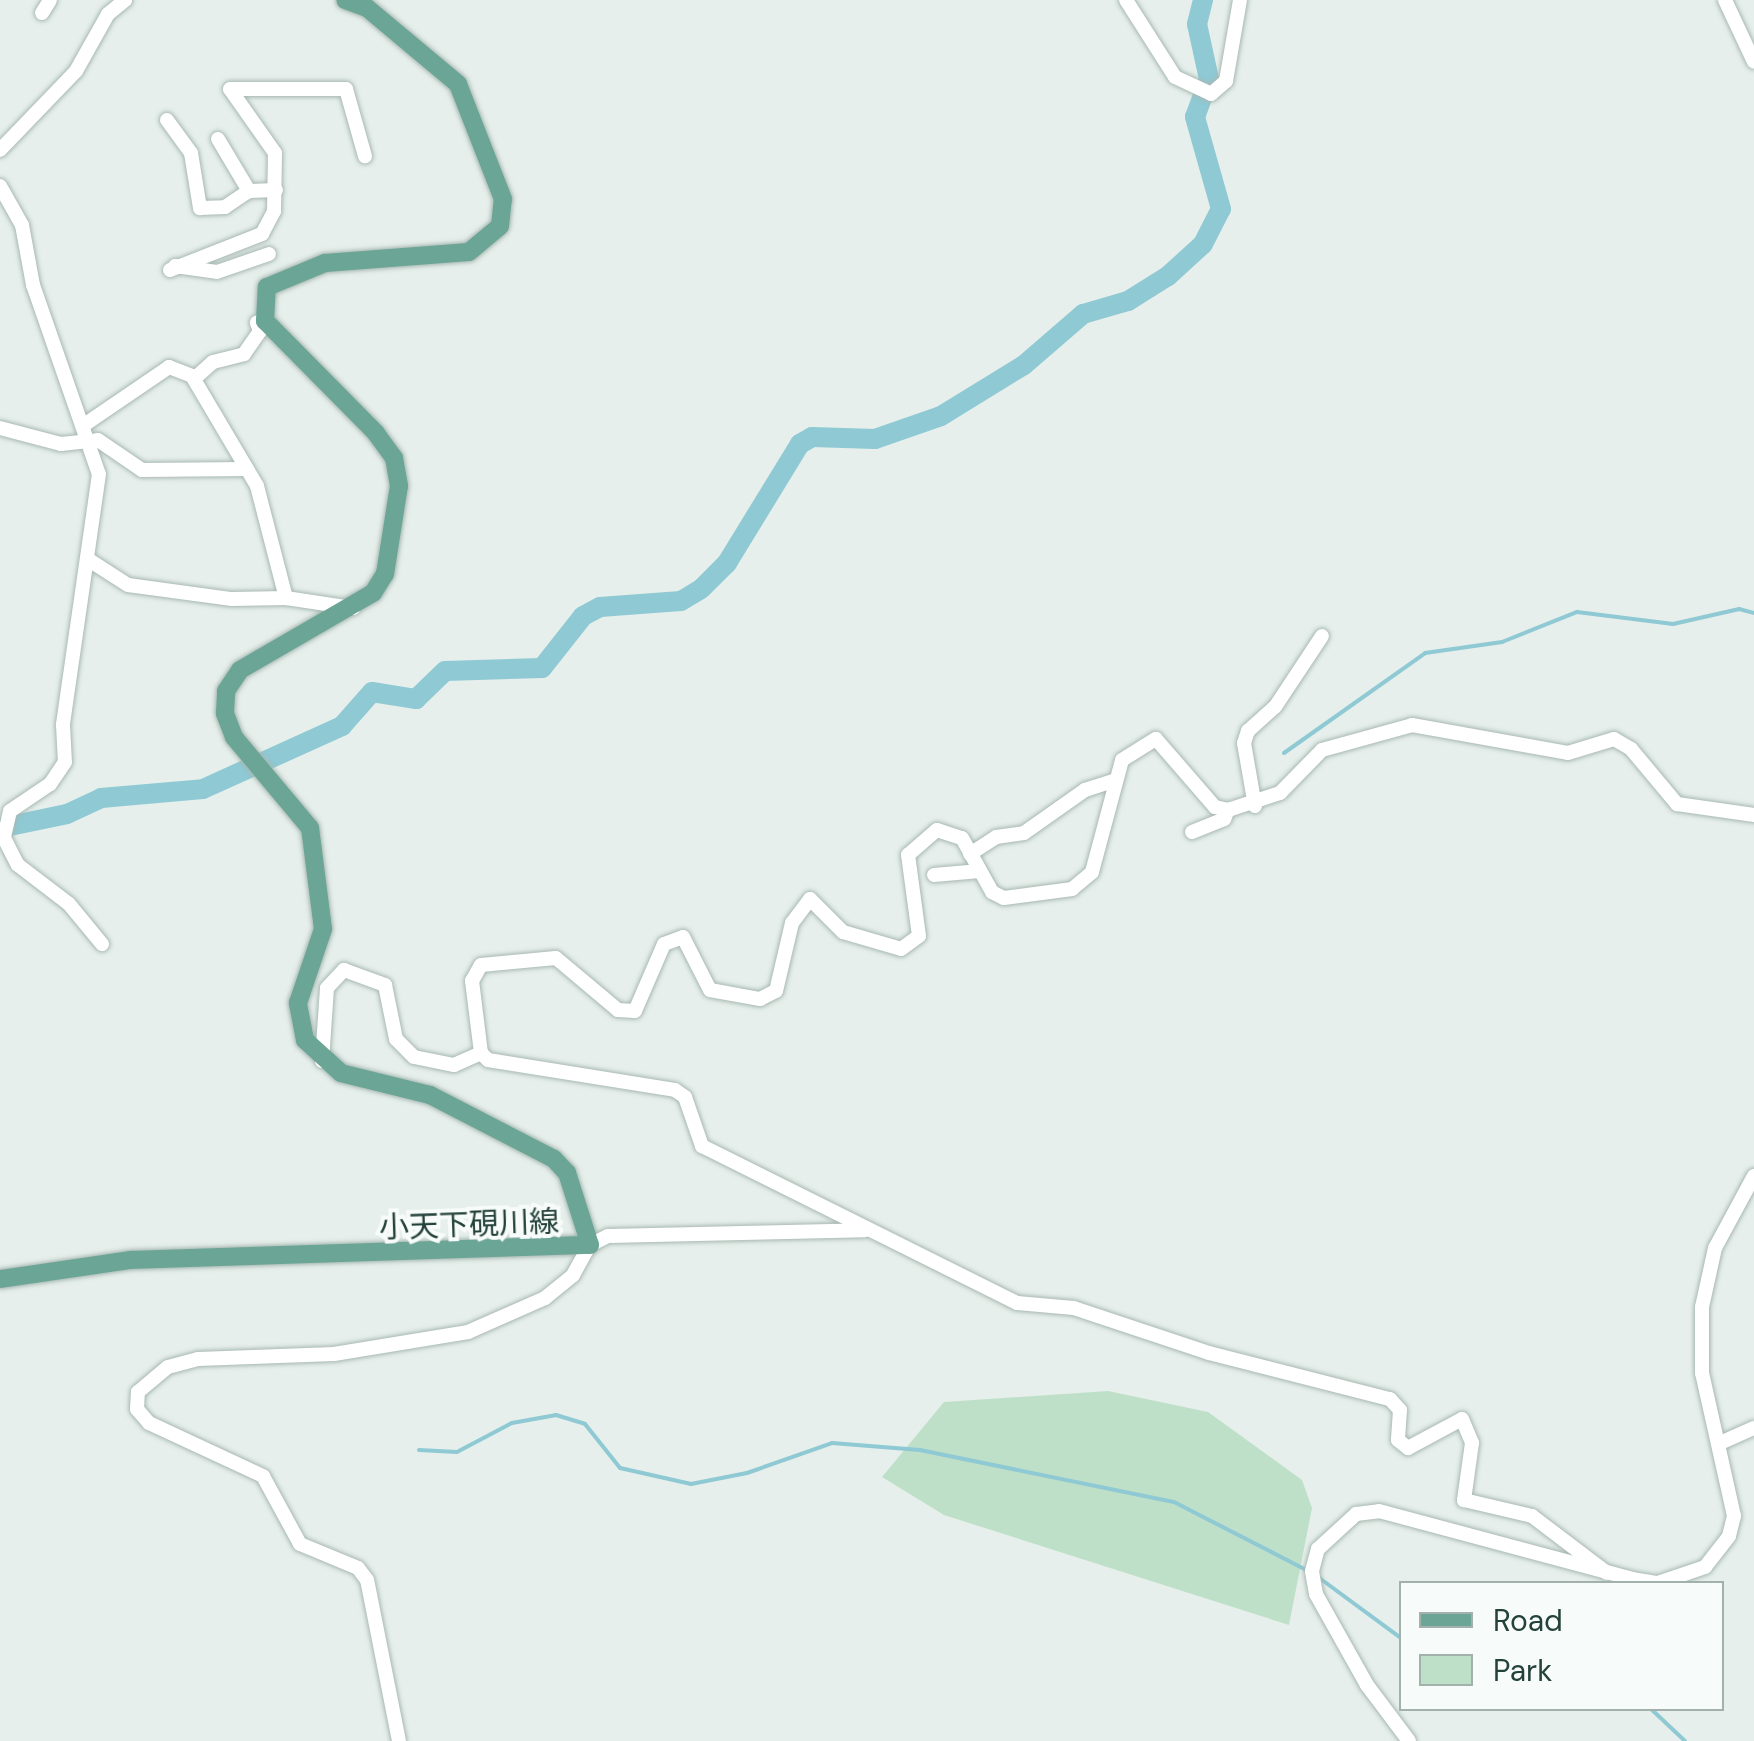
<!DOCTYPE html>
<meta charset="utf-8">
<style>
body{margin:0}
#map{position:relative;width:1754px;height:1741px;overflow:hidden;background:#e6efeb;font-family:"DM Sans","Noto Sans JP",sans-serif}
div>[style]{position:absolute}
.green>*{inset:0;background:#bfe0c8}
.stream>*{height:4px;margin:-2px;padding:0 2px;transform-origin:2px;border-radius:2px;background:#8ec9d4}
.river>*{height:20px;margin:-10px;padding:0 10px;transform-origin:10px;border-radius:10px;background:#8ec9d4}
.roads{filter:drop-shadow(0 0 2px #a8b8b2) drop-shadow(0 0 2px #a8b8b2)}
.minor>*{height:14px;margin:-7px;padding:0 7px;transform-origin:7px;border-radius:7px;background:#fff}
.major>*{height:18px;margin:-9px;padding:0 9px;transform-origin:9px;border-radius:9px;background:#6aa596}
span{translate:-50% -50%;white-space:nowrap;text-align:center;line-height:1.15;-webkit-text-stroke:8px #f7fbf9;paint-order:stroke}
.street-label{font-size:30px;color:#24423a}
.legend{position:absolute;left:1399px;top:1581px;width:325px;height:130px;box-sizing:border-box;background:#f7fbf9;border:2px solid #a3b1ad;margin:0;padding:12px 18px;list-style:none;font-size:30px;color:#24423a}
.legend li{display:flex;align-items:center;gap:20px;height:50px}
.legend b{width:50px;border:2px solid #a3b1ad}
</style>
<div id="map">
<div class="green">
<div style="clip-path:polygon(1108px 1391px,1208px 1412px,1302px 1480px,1312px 1508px,1289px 1625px,944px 1515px,882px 1477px,944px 1402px)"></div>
</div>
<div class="stream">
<div style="left:1284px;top:753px;width:173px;rotate:-35.3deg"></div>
<div style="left:1425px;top:653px;width:78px;rotate:-8.1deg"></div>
<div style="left:1502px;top:642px;width:81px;rotate:-21.8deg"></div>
<div style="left:1577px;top:612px;width:97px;rotate:7.1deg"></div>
<div style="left:1673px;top:624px;width:68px;rotate:-12.8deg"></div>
<div style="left:1739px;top:609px;width:16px;rotate:15deg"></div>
<div style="left:419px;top:1450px;width:38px;rotate:3deg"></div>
<div style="left:457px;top:1452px;width:62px;rotate:-27.8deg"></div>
<div style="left:512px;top:1423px;width:45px;rotate:-10.3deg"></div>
<div style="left:556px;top:1415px;width:30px;rotate:17deg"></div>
<div style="left:585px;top:1424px;width:56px;rotate:51.5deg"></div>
<div style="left:620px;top:1468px;width:73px;rotate:12.7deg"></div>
<div style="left:691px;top:1484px;width:57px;rotate:-11.1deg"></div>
<div style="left:747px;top:1473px;width:90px;rotate:-19.4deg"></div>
<div style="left:832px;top:1443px;width:88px;rotate:4.5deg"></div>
<div style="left:920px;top:1450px;width:259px;rotate:11.6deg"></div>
<div style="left:1174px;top:1502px;width:153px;rotate:27.2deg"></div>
<div style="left:1318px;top:1577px;width:104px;rotate:36.4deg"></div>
<div style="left:1650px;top:1708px;width:48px;rotate:43.3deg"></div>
</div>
<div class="river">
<div style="left:0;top:828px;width:68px;rotate:-11.8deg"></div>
<div style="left:67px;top:814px;width:38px;rotate:-25deg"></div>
<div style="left:101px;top:798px;width:102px;rotate:-5deg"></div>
<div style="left:203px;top:789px;width:153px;rotate:-24.4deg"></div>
<div style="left:342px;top:726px;width:45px;rotate:-48.6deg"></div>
<div style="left:372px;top:692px;width:45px;rotate:9deg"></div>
<div style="left:416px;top:699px;width:40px;rotate:-44deg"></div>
<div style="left:445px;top:671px;width:97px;rotate:-1.8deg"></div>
<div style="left:542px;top:668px;width:66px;rotate:-51.7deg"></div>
<div style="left:583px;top:616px;width:19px;rotate:-28deg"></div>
<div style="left:600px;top:607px;width:81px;rotate:-4.2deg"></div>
<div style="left:681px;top:601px;width:23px;rotate:-31deg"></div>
<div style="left:701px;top:589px;width:37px;rotate:-45deg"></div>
<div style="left:727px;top:563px;width:140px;rotate:-58.5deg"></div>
<div style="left:800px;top:444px;width:14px;rotate:-30deg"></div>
<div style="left:812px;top:437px;width:63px;rotate:1.8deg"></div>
<div style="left:875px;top:439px;width:70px;rotate:-19.2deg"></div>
<div style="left:941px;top:416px;width:97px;rotate:-31.6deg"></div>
<div style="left:1024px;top:365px;width:78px;rotate:-40.8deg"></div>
<div style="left:1083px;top:314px;width:47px;rotate:-16.1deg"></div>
<div style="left:1128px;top:301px;width:47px;rotate:-32deg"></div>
<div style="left:1168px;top:276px;width:47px;rotate:-42.4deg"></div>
<div style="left:1203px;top:244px;width:39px;rotate:-63deg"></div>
<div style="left:1221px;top:209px;width:96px;rotate:-105.8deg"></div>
<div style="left:1195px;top:117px;width:40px;rotate:-69.8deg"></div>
<div style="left:1209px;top:79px;width:56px;rotate:-102.3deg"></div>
<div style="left:1197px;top:24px;width:25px;rotate:-76deg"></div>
</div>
<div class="roads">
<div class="minor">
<div style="left:1126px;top:0;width:91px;rotate:57.5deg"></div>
<div style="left:1175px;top:77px;width:40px;rotate:25deg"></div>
<div style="left:1211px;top:94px;width:20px;rotate:-41deg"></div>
<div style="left:1226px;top:81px;width:82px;rotate:-80.2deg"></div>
<div style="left:1725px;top:0;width:68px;rotate:64.9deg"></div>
<div style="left:42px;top:13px;width:15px;rotate:-58deg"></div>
<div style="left:167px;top:120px;width:41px;rotate:54deg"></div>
<div style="left:191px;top:153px;width:56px;rotate:80.7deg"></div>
<div style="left:200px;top:208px;width:25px;rotate:-2deg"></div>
<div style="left:225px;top:207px;width:29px;rotate:-34deg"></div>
<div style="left:218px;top:139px;width:61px;rotate:59.2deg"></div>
<div style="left:249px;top:191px;width:27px;rotate:-2deg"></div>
<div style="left:0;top:150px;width:110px;rotate:-46.1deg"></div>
<div style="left:76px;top:71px;width:65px;rotate:-60.7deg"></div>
<div style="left:108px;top:14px;width:22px;rotate:-39deg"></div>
<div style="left:0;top:186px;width:45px;rotate:60.6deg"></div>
<div style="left:22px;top:225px;width:61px;rotate:79.6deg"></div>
<div style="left:33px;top:285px;width:200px;rotate:70.8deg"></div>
<div style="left:99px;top:474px;width:254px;rotate:98.2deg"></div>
<div style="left:63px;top:725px;width:37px;rotate:87deg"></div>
<div style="left:65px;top:762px;width:27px;rotate:124deg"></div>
<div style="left:50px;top:784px;width:48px;rotate:146deg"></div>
<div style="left:10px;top:811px;width:28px;rotate:103deg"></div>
<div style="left:4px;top:838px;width:30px;rotate:63deg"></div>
<div style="left:18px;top:865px;width:64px;rotate:37.4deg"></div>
<div style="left:69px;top:904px;width:52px;rotate:50.5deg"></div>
<div style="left:175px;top:266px;width:42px;rotate:8.1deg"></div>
<div style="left:217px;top:272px;width:55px;rotate:-19.1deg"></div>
<div style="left:170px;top:270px;width:99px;rotate:-21.4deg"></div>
<div style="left:262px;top:234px;width:26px;rotate:-62deg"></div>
<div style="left:274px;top:211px;width:58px;rotate:-89deg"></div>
<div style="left:275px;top:153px;width:78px;rotate:-125.1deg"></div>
<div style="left:230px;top:89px;width:116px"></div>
<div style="left:346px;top:89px;width:70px;rotate:74.2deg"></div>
<div style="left:194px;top:379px;width:25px;rotate:-42deg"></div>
<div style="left:213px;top:362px;width:32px;rotate:-14deg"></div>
<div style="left:244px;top:354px;width:28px;rotate:-55deg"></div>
<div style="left:260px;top:331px;width:9px;rotate:-111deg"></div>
<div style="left:84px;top:425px;width:103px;rotate:-34.3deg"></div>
<div style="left:169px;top:367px;width:25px;rotate:21deg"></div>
<div style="left:192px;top:376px;width:128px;rotate:59.4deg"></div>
<div style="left:257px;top:486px;width:116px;rotate:75.5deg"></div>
<div style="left:286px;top:598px;width:68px;rotate:8.5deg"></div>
<div style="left:0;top:428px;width:63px;rotate:14.7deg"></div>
<div style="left:61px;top:444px;width:37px;rotate:-6deg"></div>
<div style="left:98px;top:440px;width:53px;rotate:34.3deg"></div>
<div style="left:142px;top:470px;width:105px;rotate:-0.5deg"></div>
<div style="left:89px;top:560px;width:46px;rotate:32.7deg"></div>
<div style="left:128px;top:585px;width:105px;rotate:7.7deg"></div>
<div style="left:232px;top:599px;width:54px;rotate:-1.1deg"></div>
<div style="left:1255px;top:806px;width:64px;rotate:-99.9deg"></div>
<div style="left:1244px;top:743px;width:13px;rotate:-72deg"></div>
<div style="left:1248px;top:731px;width:36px;rotate:-42deg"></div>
<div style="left:1275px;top:707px;width:85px;rotate:-56.5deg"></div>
<div style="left:1192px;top:832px;width:35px;rotate:-22deg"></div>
<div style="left:1224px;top:819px;width:10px;rotate:-66deg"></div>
<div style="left:970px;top:854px;width:31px;rotate:-33deg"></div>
<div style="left:996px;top:837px;width:28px;rotate:-8deg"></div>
<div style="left:1024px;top:833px;width:75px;rotate:-35.2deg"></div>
<div style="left:1085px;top:790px;width:28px;rotate:-18deg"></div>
<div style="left:934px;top:875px;width:46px;rotate:-5deg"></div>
<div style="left:481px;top:1053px;width:10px;rotate:45deg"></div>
<div style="left:488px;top:1060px;width:189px;rotate:9.1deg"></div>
<div style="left:675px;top:1090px;width:12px;rotate:35deg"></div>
<div style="left:685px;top:1097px;width:52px;rotate:70.9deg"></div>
<div style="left:702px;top:1146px;width:352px;rotate:26.5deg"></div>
<div style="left:1017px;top:1303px;width:57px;rotate:5deg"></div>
<div style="left:1074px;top:1308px;width:142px;rotate:18.4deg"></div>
<div style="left:1209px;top:1353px;width:187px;rotate:14.3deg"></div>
<div style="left:1390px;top:1399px;width:15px;rotate:48deg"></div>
<div style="left:1400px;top:1410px;width:30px;rotate:94deg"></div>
<div style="left:1398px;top:1440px;width:13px;rotate:39deg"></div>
<div style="left:1408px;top:1448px;width:61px;rotate:-28.2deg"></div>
<div style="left:1462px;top:1419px;width:26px;rotate:67deg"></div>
<div style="left:1472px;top:1443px;width:58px;rotate:98deg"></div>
<div style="left:1464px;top:1500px;width:70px;rotate:13.2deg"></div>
<div style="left:1532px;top:1516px;width:94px;rotate:37.2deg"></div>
<div style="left:322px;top:1061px;width:73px;rotate:-86.1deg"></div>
<div style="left:327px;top:988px;width:25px;rotate:-47deg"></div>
<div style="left:344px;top:970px;width:44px;rotate:20.1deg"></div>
<div style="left:385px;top:985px;width:55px;rotate:78.5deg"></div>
<div style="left:396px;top:1039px;width:25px;rotate:45deg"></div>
<div style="left:414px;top:1057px;width:41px;rotate:11.3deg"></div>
<div style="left:454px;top:1065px;width:30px;rotate:-24deg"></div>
<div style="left:481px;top:1053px;width:73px;rotate:-97.1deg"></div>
<div style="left:472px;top:981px;width:18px;rotate:-61deg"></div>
<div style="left:481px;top:965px;width:75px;rotate:-5.3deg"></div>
<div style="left:556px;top:958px;width:81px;rotate:40deg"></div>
<div style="left:618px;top:1010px;width:17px;rotate:3deg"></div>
<div style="left:635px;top:1011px;width:73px;rotate:-66.6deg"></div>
<div style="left:664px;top:944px;width:20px;rotate:-20deg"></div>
<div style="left:683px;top:937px;width:59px;rotate:63deg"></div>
<div style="left:710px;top:990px;width:51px;rotate:10.2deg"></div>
<div style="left:760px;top:999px;width:18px;rotate:-27deg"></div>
<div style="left:776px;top:991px;width:70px;rotate:-76.8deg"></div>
<div style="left:792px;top:923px;width:30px;rotate:-53deg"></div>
<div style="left:810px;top:899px;width:47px;rotate:45deg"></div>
<div style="left:843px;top:932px;width:60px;rotate:16.3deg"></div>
<div style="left:901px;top:949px;width:22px;rotate:-36deg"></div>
<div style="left:919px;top:936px;width:82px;rotate:-97.7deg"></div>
<div style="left:908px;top:855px;width:38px;rotate:-41deg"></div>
<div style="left:937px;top:830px;width:26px;rotate:18deg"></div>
<div style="left:962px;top:838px;width:62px;rotate:60.9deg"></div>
<div style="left:992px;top:892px;width:13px;rotate:27deg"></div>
<div style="left:1004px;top:898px;width:69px;rotate:-7.5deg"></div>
<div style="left:1072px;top:889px;width:26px;rotate:-40deg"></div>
<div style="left:1092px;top:872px;width:116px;rotate:-75deg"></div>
<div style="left:1122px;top:760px;width:40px;rotate:-32deg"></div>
<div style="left:1156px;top:739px;width:90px;rotate:49.1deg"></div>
<div style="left:1215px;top:807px;width:13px;rotate:13deg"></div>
<div style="left:1228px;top:810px;width:55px;rotate:-18.1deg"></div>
<div style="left:1280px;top:793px;width:60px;rotate:-45.7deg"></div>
<div style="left:1322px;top:750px;width:93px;rotate:-15.5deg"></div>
<div style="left:1412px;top:725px;width:158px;rotate:10.2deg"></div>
<div style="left:1568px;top:753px;width:48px;rotate:-16.9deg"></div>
<div style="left:1614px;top:739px;width:20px;rotate:30deg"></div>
<div style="left:1631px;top:749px;width:72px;rotate:50.1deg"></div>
<div style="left:1677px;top:804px;width:78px;rotate:8.1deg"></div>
<div style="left:590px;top:1245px;width:20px;rotate:-27deg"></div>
<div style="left:608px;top:1236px;width:257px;rotate:-1.3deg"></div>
<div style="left:1720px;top:1443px;width:37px;rotate:-24deg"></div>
<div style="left:399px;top:1741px;width:164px;rotate:-101.2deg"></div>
<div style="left:367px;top:1580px;width:15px;rotate:-127deg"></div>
<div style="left:358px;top:1568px;width:63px;rotate:-157.5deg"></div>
<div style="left:300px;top:1544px;width:77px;rotate:-118.6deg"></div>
<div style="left:263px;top:1476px;width:126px;rotate:-155.1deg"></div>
<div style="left:149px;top:1423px;width:18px;rotate:-131deg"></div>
<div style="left:137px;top:1409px;width:17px;rotate:-87deg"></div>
<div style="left:138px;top:1392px;width:39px;rotate:-40deg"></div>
<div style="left:168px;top:1367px;width:31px;rotate:-15deg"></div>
<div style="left:198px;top:1359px;width:136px;rotate:-2.1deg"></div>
<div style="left:334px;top:1354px;width:136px;rotate:-9.3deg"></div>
<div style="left:468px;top:1332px;width:84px;rotate:-23.8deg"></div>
<div style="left:545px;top:1298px;width:36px;rotate:-39deg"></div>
<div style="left:573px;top:1275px;width:31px;rotate:-61deg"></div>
<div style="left:1409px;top:1741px;width:70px;rotate:-126.9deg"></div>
<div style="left:1367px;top:1685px;width:104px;rotate:-119.3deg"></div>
<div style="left:1316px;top:1594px;width:23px;rotate:-100deg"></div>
<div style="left:1312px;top:1571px;width:23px;rotate:-75deg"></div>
<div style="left:1318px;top:1549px;width:52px;rotate:-42.6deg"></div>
<div style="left:1356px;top:1514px;width:23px;rotate:-7deg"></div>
<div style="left:1379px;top:1511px;width:262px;rotate:15deg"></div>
<div style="left:1632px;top:1579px;width:26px;rotate:9deg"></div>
<div style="left:1658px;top:1583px;width:50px;rotate:-18.8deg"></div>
<div style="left:1705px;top:1567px;width:39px;rotate:-52deg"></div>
<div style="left:1729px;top:1536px;width:21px;rotate:-76deg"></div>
<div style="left:1734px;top:1516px;width:147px;rotate:-102.6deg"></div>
<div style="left:1702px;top:1373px;width:66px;rotate:-90deg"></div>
<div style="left:1702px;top:1307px;width:60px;rotate:-77.6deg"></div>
<div style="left:1715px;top:1248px;width:82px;rotate:-61.6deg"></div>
</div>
<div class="major">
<div style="left:0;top:1279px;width:132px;rotate:-8.3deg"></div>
<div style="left:131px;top:1260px;width:459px;rotate:-1.9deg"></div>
<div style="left:590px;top:1245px;width:76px;rotate:-107.7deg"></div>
<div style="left:567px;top:1173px;width:19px;rotate:-133deg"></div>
<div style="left:554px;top:1159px;width:140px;rotate:-152.7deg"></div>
<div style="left:430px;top:1095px;width:92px;rotate:-166.1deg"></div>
<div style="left:341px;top:1073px;width:49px;rotate:-137.5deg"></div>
<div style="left:305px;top:1040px;width:38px;rotate:-101deg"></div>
<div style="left:298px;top:1003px;width:78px;rotate:-71.3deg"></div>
<div style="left:323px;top:929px;width:102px;rotate:-97.3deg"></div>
<div style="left:310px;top:828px;width:119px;rotate:-129.9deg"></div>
<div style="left:234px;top:737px;width:26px;rotate:-111deg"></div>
<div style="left:225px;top:713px;width:22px;rotate:-87deg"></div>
<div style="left:226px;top:691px;width:25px;rotate:-56deg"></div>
<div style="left:240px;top:670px;width:154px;rotate:-30.1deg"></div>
<div style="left:373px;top:593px;width:22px;rotate:-58deg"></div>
<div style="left:385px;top:574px;width:89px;rotate:-81deg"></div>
<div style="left:399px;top:486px;width:28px;rotate:-100deg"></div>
<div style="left:394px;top:458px;width:31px;rotate:-126deg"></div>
<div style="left:376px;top:433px;width:158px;rotate:-134.7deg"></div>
<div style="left:265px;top:321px;width:34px;rotate:-87deg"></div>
<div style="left:267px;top:287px;width:63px;rotate:-22.5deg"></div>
<div style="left:325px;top:263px;width:144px;rotate:-4.4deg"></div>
<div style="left:469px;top:252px;width:40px;rotate:-40deg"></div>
<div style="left:500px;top:226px;width:27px;rotate:-84deg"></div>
<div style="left:503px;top:199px;width:123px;rotate:-111.4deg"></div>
<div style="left:458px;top:84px;width:119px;rotate:-140.1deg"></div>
<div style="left:367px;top:8px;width:23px;rotate:-160deg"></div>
</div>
</div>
<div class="street-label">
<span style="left:469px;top:1225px;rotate:-2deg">小天下硯川線</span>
</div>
<ul class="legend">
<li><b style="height:12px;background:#6aa596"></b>Road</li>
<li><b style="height:28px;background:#bfe0c8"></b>Park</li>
</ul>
</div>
